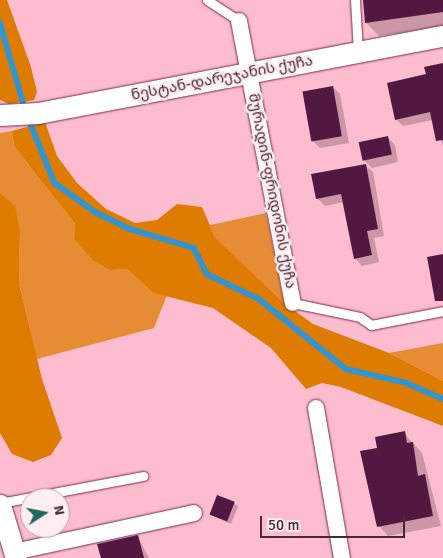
<!DOCTYPE html>
<meta charset="utf-8">
<style>
body{margin:0}
#map{position:relative;width:443px;height:558px;overflow:hidden;background:#febccf;font-family:Signika,"Noto Sans Georgian",sans-serif}
div>[style]{position:absolute}
.green>*{inset:0;background:#e68c34}
.forest>*{inset:0;background:#dd7c00}
.shadow>*{inset:0;background:#0003}
.stream>*{height:5.5px;margin:-2.75px;padding:0 2.75px;transform-origin:2.75px;border-radius:2.75px;background:#3295d2}
.building>*{inset:0;background:#511942;transform-origin:0 0}
.roads{filter:drop-shadow(0 0 1px #753149) drop-shadow(0 0 1px #753149)}
.service>*{height:9px;margin:-4.5px;padding:0 4.5px;transform-origin:4.5px;border-radius:4.5px;background:#fff}
.minor>*{height:16px;margin:-8px;padding:0 8px;transform-origin:8px;border-radius:8px;background:#fff}
.tertiary>*{height:21px;margin:-10.5px;padding:0 10.5px;transform-origin:10.5px;border-radius:10.5px;background:#fff}
span{translate:-50% -50%;white-space:nowrap;text-align:center;line-height:1.15;-webkit-text-stroke:5px #feedf1;paint-order:stroke}
.street-label{font-size:15px;color:#482832}
.north{position:absolute;left:20px;top:488px;width:50px;height:50px;box-sizing:border-box;background:#feedf1;border:1px solid #b59ea5;border-radius:50%;rotate:79deg;font-size:14px;font-weight:700;line-height:20px;text-align:center;color:#482832}
.north::after{content:'';display:block;margin:auto;width:18px;height:22px;background:#22695d;clip-path:polygon(50% 0,100% 100%,50% 72%,0 100%)}
.scale{position:absolute;left:260px;top:516px;width:145px;height:22px;box-sizing:border-box;border:2px solid #482832;border-top:0;padding-left:6px;font-size:15px;line-height:18px;white-space:nowrap;color:#482832;-webkit-text-stroke:4px #feedf1;paint-order:stroke}
</style>
<div id="map">
<div class="green">
<div style="clip-path:polygon(12px 131px,14px 146px,75px 224px,74px 239px,110px 270px,127px 269px,153px 293px,167px 295px,154px 328px,37px 359px,19px 283px,20px 232px,0 193px,0 133px)"></div>
<div style="clip-path:polygon(266px 213px,284px 303px,215px 237px,210px 225px)"></div>
<div style="clip-path:polygon(443px 343px,443px 381px,389px 353px)"></div>
</div>
<div class="forest">
<div style="clip-path:polygon(0 0,7px 0,31px 67px,37px 92px,34px 100px,9px 104px,0 100px)"></div>
<div style="clip-path:polygon(45px 122px,57px 156px,77px 183px,106px 209px,135px 223px,157px 220px,177px 204px,202px 207px,215px 237px,284px 303px,313px 324px,389px 353px,443px 381px,443px 426px,341px 387px,322px 383px,306px 389px,271px 348px,213px 308px,153px 293px,127px 269px,110px 270px,93px 260px,74px 239px,75px 224px,14px 146px,12px 131px)"></div>
<div style="clip-path:polygon(0 193px,15px 206px,20px 232px,19px 283px,42px 379px,62px 438px,51px 455px,33px 462px,12px 454px,0 433px)"></div>
</div>
<div class="shadow">
<div style="clip-path:polygon(364px 0,443px 0,443px 27px,379px 36px,366px 23px)"></div>
<div style="clip-path:polygon(443px 65px,443px 146px,433px 120px,403px 126px,396px 119px,427px 75px)"></div>
<div style="clip-path:polygon(333px 87px,340px 94px,349px 143px,320px 148px,313px 141px)"></div>
<div style="clip-path:polygon(388px 138px,395px 145px,398px 162px,372px 168px,364px 160px)"></div>
<div style="clip-path:polygon(365px 165px,373px 172px,384px 236px,374px 238px,379px 262px,362px 266px,355px 258px,344px 202px,325px 206px,317px 198px)"></div>
<div style="clip-path:polygon(404px 433px,422px 453px,441px 526px,388px 536px,379px 526px,378px 449px)"></div>
<div style="clip-path:polygon(234px 503px,238px 506px,231px 524px,211px 515px)"></div>
<div style="clip-path:polygon(138px 537px,149px 558px,102px 558px)"></div>
</div>
<div class="stream">
<div style="left:0;top:22px;width:90px;rotate:73.8deg"></div>
<div style="left:28px;top:117px;width:71px;rotate:67.8deg"></div>
<div style="left:55px;top:183px;width:49px;rotate:35.9deg"></div>
<div style="left:95px;top:212px;width:39px;rotate:26deg"></div>
<div style="left:130px;top:229px;width:67px;rotate:16.5deg"></div>
<div style="left:194px;top:248px;width:29px;rotate:63deg"></div>
<div style="left:207px;top:274px;width:58px;rotate:25.7deg"></div>
<div style="left:259px;top:299px;width:112px;rotate:38.8deg"></div>
<div style="left:346px;top:369px;width:63px;rotate:12.9deg"></div>
<div style="left:407px;top:383px;width:39px;rotate:24deg"></div>
</div>
<div class="building">
<div style="clip-path:polygon(363px 0,443px 0,443px 12px,365px 23px)"></div>
<div style="clip-path:polygon(443px 63px,443px 140px,436px 141px,430px 112px,395px 120px,387px 83px,426px 74px,424px 67px)"></div>
<div style="left:333px;top:86px;width:51px;height:31px;rotate:80deg"></div>
<div style="left:388px;top:136px;width:19px;height:30px;rotate:78deg"></div>
<div style="clip-path:polygon(366px 164px,378px 229px,367px 231px,372px 255px,354px 259px,341px 194px,316px 199px,311px 174px)"></div>
<div style="clip-path:polygon(443px 254px,443px 301px,435px 301px,427px 257px)"></div>
<div style="clip-path:polygon(405px 431px,407px 443px,413px 442px,418px 476px,425px 474px,433px 516px,377px 527px,360px 451px,377px 448px,375px 437px)"></div>
<div style="left:217px;top:495px;width:19px;height:21px;rotate:21deg"></div>
<div style="clip-path:polygon(138px 535px,144px 558px,101px 558px,97px 544px)"></div>
</div>
<div class="roads">
<div class="service">
<div style="left:207px;top:0;width:38px;rotate:33deg"></div>
<div style="left:355px;top:0;width:52px;rotate:86.7deg"></div>
<div style="left:293px;top:303px;width:68px;rotate:11.8deg"></div>
<div style="left:360px;top:317px;width:14px;rotate:36deg"></div>
<div style="left:371px;top:325px;width:73px;rotate:-11deg"></div>
<div style="left:0;top:503px;width:146px;rotate:-10.7deg"></div>
</div>
<div class="minor">
<div style="left:239px;top:21px;width:287px;rotate:79.2deg"></div>
<div style="left:316px;top:408px;width:152px;rotate:80.2deg"></div>
<div style="left:14px;top:552px;width:184px;rotate:-12.2deg"></div>
</div>
<div class="tertiary">
<div style="left:0;top:115px;width:38px;rotate:-3deg"></div>
<div style="left:38px;top:113px;width:412px;rotate:-10.8deg"></div>
<div style="left:0;top:505px;width:55px;rotate:73.2deg"></div>
</div>
</div>
<div class="street-label">
<span style="left:222px;top:78px;rotate:-11deg">ნესტან-დარეჯანის ქუჩა</span>
<span style="left:272px;top:191px;rotate:79deg">მურადინ-ფრიდონის ქუჩა</span>
</div>
<div class="north">N</div>
<div class="scale">50 m</div>
</div>
